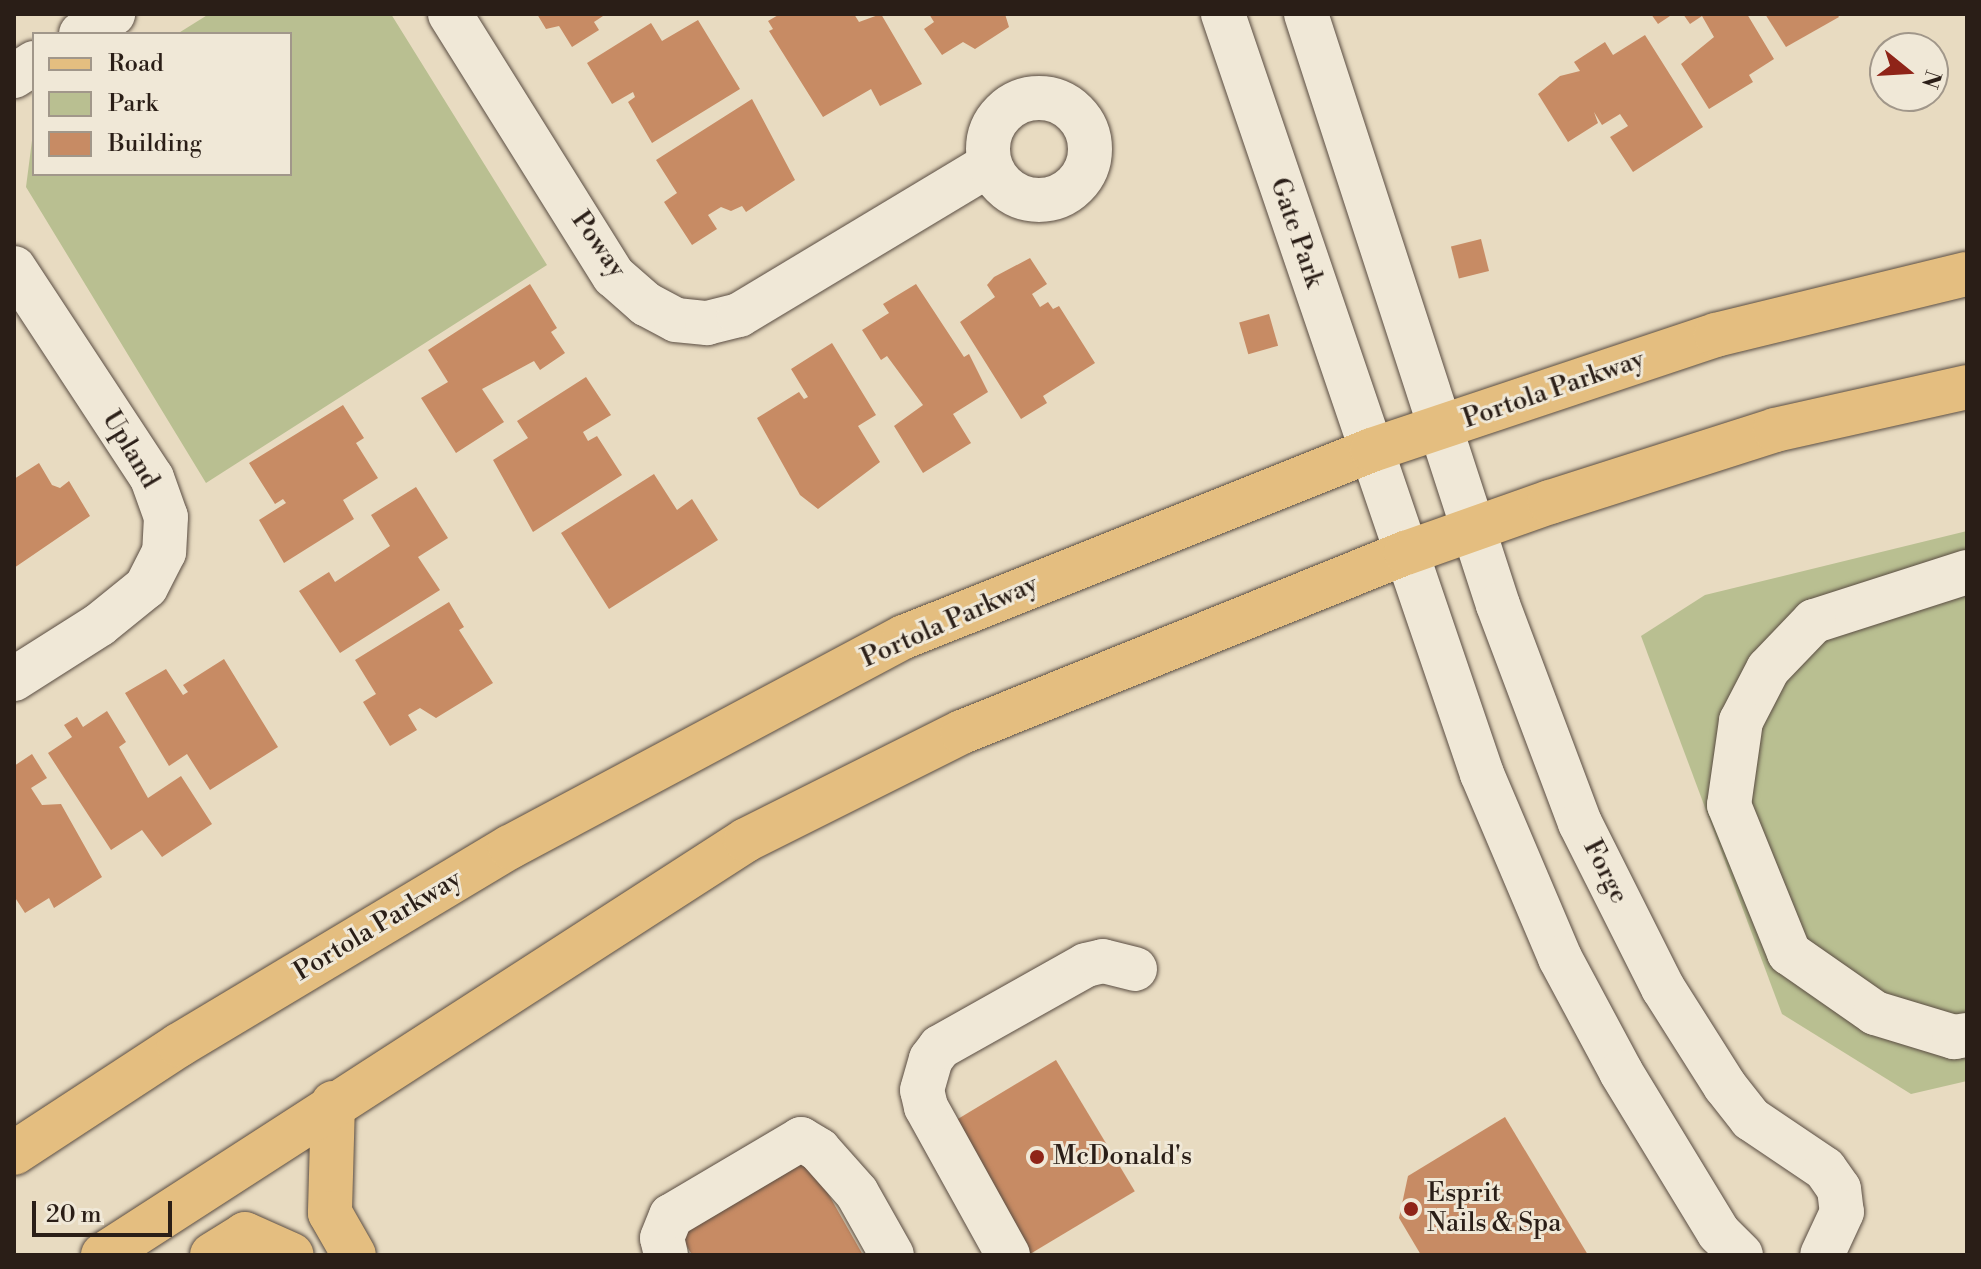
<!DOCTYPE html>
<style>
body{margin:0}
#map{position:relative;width:1981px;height:1269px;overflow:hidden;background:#e8dbc1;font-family:"Libre Bodoni",serif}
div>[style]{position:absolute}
.green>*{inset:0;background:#b9bf91}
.building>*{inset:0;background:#c78b64;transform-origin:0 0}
.roads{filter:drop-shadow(0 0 2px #5a4d42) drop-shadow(0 0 2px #5a4d42)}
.minor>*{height:44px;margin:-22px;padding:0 22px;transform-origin:22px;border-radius:22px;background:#f0e8d7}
.minor>.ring{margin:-22px;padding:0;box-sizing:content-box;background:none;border:44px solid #f0e8d7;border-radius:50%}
.major>*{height:44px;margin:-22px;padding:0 22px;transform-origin:22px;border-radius:22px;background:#e4be80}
.dots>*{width:22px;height:22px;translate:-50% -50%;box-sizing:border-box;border:4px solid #f0e8d7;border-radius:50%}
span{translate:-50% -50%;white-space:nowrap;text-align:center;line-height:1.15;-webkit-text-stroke:6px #f0e8d7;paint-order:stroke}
.street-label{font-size:26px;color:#2a1e17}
.poi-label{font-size:26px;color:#2a1e17}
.left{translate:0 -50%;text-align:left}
.frame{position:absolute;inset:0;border:16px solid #2a1e17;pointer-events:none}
.legend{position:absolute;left:32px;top:32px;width:260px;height:144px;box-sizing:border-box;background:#f0e8d7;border:2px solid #a1978a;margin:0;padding:10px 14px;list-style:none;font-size:24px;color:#2a1e17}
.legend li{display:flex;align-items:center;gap:16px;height:40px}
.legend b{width:40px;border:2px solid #a1978a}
.north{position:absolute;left:1869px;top:32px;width:80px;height:80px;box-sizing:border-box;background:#f0e8d7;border:2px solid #a1978a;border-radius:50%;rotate:108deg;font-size:22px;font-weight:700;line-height:32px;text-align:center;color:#2a1e17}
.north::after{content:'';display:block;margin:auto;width:28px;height:36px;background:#8f2418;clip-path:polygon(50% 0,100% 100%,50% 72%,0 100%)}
.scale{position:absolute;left:32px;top:1201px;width:140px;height:36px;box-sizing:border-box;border:4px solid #2a1e17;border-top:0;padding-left:10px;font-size:24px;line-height:28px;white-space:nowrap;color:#2a1e17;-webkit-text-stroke:6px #f0e8d7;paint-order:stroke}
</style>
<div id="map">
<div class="green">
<div style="clip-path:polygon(209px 14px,391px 14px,547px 265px,206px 483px,26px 187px,34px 125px,34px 174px,290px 174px,290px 34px,177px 34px)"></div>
<div style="clip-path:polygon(1967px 531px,1967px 1081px,1911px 1094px,1782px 1014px,1641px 636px,1705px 595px)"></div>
</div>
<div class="building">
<div style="clip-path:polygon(537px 14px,606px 14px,594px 22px,599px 30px,572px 47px,559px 26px,546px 29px)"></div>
<div style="clip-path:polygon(780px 14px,854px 14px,859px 22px,881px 14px,922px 84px,880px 106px,871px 89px,823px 117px,769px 31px,773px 29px,768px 21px)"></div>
<div style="clip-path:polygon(929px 14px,1005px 14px,1009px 27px,975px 49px,963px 42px,942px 55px,924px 29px,934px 22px)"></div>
<div style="clip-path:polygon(1651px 14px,1673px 14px,1658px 24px)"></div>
<div style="clip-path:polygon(1683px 14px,1747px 14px,1774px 59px,1749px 75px,1753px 82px,1709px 109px,1681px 64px,1714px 37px,1702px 16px,1690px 24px)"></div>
<div style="clip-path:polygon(1765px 14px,1837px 14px,1839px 17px,1786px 47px)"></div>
<div style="clip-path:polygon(698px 20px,740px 89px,652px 143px,628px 102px,635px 97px,633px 92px,612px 104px,587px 63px,651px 23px,662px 41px)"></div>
<div style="clip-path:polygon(1645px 35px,1703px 127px,1633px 172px,1610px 137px,1628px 126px,1620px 114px,1602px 125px,1594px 112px,1598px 123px,1568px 142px,1538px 94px,1560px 76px,1580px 71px,1574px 62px,1605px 42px,1613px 55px)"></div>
<div style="clip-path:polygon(752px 99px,795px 180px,746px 212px,742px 206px,731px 211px,721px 207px,708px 215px,717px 229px,692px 245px,664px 202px,677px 193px,656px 160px)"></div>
<div style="left:1481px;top:239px;width:33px;height:31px;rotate:76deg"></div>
<div style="clip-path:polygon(1030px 258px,1047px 284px,1032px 294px,1040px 307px,1048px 302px,1053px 309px,1059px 306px,1095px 363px,1043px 396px,1047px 403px,1021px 419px,960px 322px,995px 297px,987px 285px,994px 277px)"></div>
<div style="clip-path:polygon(530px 284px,557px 328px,551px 332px,565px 353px,540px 370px,534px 361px,482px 389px,504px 422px,456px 453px,421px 398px,448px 382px,428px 350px)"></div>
<div style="clip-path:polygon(916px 284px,964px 357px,969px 354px,988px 392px,953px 414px,971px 443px,923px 473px,894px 426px,923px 405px,887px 356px,881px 360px,862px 330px,889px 313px,883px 304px)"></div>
<div style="left:1269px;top:314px;width:33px;height:31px;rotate:74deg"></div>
<div style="clip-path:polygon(832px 343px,876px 415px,858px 426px,880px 462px,818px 509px,800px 495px,757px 418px,799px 392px,804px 399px,808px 397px,791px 369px)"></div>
<div style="clip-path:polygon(586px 377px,611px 415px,583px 432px,588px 441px,597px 436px,622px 475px,533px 532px,493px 460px,528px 438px,517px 421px)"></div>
<div style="clip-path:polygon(343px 405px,364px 438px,356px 443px,378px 478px,343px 500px,354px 519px,284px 563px,259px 520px,286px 503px,283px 499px,275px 504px,249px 463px)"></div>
<div style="clip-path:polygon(39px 463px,52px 485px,60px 488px,69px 481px,90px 516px,14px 568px,14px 479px)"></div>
<div style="clip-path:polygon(654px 474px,677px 510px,692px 499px,718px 540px,609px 609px,561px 533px)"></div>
<div style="clip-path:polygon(416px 487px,448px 538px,418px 557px,440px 590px,340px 653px,299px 591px,329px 572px,335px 582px,390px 546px,371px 515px)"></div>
<div style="clip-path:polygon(449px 602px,464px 627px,459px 630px,493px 683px,436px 718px,420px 708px,408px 715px,417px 730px,390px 746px,363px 702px,376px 694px,355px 660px)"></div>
<div style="clip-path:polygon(224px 659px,278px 747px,210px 790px,187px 754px,169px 766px,125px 693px,166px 669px,183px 695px,188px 692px,183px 685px)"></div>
<div style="clip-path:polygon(107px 711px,126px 742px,119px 747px,148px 798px,181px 776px,212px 824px,162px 857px,142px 830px,111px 850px,48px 753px,72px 737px,64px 725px,77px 717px,83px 727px)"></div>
<div style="clip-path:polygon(32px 754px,47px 778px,31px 788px,42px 805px,61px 804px,102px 877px,54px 908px,49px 898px,25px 913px,14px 896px,14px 766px)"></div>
<div style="left:1056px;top:1060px;width:153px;height:130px;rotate:59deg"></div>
<div style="clip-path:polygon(1505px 1117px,1588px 1255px,1421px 1255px,1399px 1218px,1408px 1176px)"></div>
<div style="clip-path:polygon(809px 1160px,863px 1255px,692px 1255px,680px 1234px)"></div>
</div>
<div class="roads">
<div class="minor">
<div style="left:450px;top:14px;width:309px;rotate:58deg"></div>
<div style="left:614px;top:276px;width:43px;rotate:41.2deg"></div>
<div style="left:646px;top:304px;width:34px;rotate:28deg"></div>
<div style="left:676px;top:320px;width:31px;rotate:6deg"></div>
<div style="left:707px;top:323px;width:33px;rotate:-14deg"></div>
<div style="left:739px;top:315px;width:292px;rotate:-31deg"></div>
<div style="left:1223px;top:14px;width:803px;rotate:71.18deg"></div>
<div style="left:1482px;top:774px;width:200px;rotate:67deg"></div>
<div style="left:1560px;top:958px;width:129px;rotate:61.8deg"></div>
<div style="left:1621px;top:1072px;width:188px;rotate:58.7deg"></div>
<div style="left:1719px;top:1233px;width:31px;rotate:45deg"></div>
<div style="left:1306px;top:14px;width:621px;rotate:72deg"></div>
<div style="left:1498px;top:605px;width:233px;rotate:69.4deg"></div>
<div style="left:1580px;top:823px;width:185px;rotate:63.3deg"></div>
<div style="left:1663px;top:988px;width:116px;rotate:57.7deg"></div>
<div style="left:1725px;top:1086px;width:42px;rotate:51.8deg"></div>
<div style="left:1751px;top:1119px;width:89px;rotate:34deg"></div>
<div style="left:1825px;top:1169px;width:24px;rotate:55deg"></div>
<div style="left:1839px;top:1189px;width:23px;rotate:83deg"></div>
<div style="left:1842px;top:1212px;width:47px;rotate:114.9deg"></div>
<div style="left:81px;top:34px;width:38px;rotate:-32deg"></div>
<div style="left:14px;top:76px;width:24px;rotate:-33deg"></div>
<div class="ring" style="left:988px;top:98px;width:58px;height:58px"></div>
<div style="left:14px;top:268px;width:251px;rotate:56.7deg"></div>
<div style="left:152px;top:478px;width:41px;rotate:70.3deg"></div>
<div style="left:166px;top:517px;width:35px;rotate:93deg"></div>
<div style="left:164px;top:552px;width:39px;rotate:117deg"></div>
<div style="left:146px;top:587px;width:60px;rotate:141deg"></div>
<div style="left:99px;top:625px;width:101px;rotate:147.6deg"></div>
<div style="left:1967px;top:572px;width:161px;rotate:162.2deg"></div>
<div style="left:1814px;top:621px;width:66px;rotate:133.8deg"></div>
<div style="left:1768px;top:669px;width:59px;rotate:117.4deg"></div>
<div style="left:1741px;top:721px;width:85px;rotate:98.1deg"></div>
<div style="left:1729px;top:805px;width:160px;rotate:67.9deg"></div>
<div style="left:1789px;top:953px;width:105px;rotate:34.9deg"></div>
<div style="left:1875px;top:1013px;width:83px;rotate:16.9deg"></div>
<div style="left:1954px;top:1037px;width:13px;rotate:-9deg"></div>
<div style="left:666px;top:1255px;width:17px;rotate:-103deg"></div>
<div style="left:662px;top:1238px;width:24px;rotate:-68deg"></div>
<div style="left:671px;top:1216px;width:151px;rotate:-30.6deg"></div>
<div style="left:801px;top:1139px;width:21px;rotate:31deg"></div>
<div style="left:819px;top:1150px;width:57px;rotate:48.5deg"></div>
<div style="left:857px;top:1193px;width:71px;rotate:60.6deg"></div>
<div style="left:1008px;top:1255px;width:169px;rotate:-119deg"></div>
<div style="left:926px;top:1107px;width:17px;rotate:-103deg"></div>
<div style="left:922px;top:1090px;width:32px;rotate:-74deg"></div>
<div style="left:931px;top:1059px;width:15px;rotate:-53deg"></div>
<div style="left:940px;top:1047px;width:167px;rotate:-29.3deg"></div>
<div style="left:1086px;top:965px;width:17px;rotate:-13deg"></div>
<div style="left:1103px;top:961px;width:33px;rotate:14deg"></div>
</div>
<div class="major">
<div style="left:333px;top:1103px;width:110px;rotate:91.6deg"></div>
<div style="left:330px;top:1213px;width:48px;rotate:60.3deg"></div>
<div style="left:14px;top:1153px;width:197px;rotate:-33.2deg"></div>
<div style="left:179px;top:1045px;width:386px;rotate:-30.9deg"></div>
<div style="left:510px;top:847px;width:446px;rotate:-28.1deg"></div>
<div style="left:904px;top:637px;width:504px;rotate:-21.78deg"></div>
<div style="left:1372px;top:450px;width:363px;rotate:-18.5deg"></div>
<div style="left:1716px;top:335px;width:258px;rotate:-13.7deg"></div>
<div style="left:103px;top:1255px;width:765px;rotate:-32.84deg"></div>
<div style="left:746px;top:840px;width:241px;rotate:-26.6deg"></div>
<div style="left:962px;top:732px;width:479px;rotate:-22deg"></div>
<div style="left:1406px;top:553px;width:153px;rotate:-19.5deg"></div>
<div style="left:1550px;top:502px;width:236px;rotate:-17.7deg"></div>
<div style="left:1775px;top:430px;width:197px;rotate:-12.6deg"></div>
<div style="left:212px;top:1255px;width:39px;rotate:-32deg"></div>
<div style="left:245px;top:1234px;width:51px;rotate:24.1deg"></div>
</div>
</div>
<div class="dots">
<div style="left:1037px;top:1157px;background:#8f2418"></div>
<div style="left:1411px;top:1209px;background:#8f2418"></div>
</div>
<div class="street-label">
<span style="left:1296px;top:233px;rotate:71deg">Gate Park</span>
<span style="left:598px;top:245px;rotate:55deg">Poway</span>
<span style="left:1554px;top:390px;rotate:-19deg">Portola Parkway</span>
<span style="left:130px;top:450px;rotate:59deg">Upland</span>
<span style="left:950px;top:622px;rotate:-24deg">Portola Parkway</span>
<span style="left:1605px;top:872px;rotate:63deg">Forge</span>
<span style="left:378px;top:926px;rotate:-31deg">Portola Parkway</span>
</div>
<div class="poi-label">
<span class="left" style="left:1053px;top:1157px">McDonald's</span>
<span class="left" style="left:1427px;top:1209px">Esprit<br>Nails &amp; Spa</span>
</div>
<div class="frame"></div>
<ul class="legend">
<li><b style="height:10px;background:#e4be80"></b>Road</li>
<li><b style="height:22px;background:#b9bf91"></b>Park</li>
<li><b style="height:22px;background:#c78b64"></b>Building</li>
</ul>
<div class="north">N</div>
<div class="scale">20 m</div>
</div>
